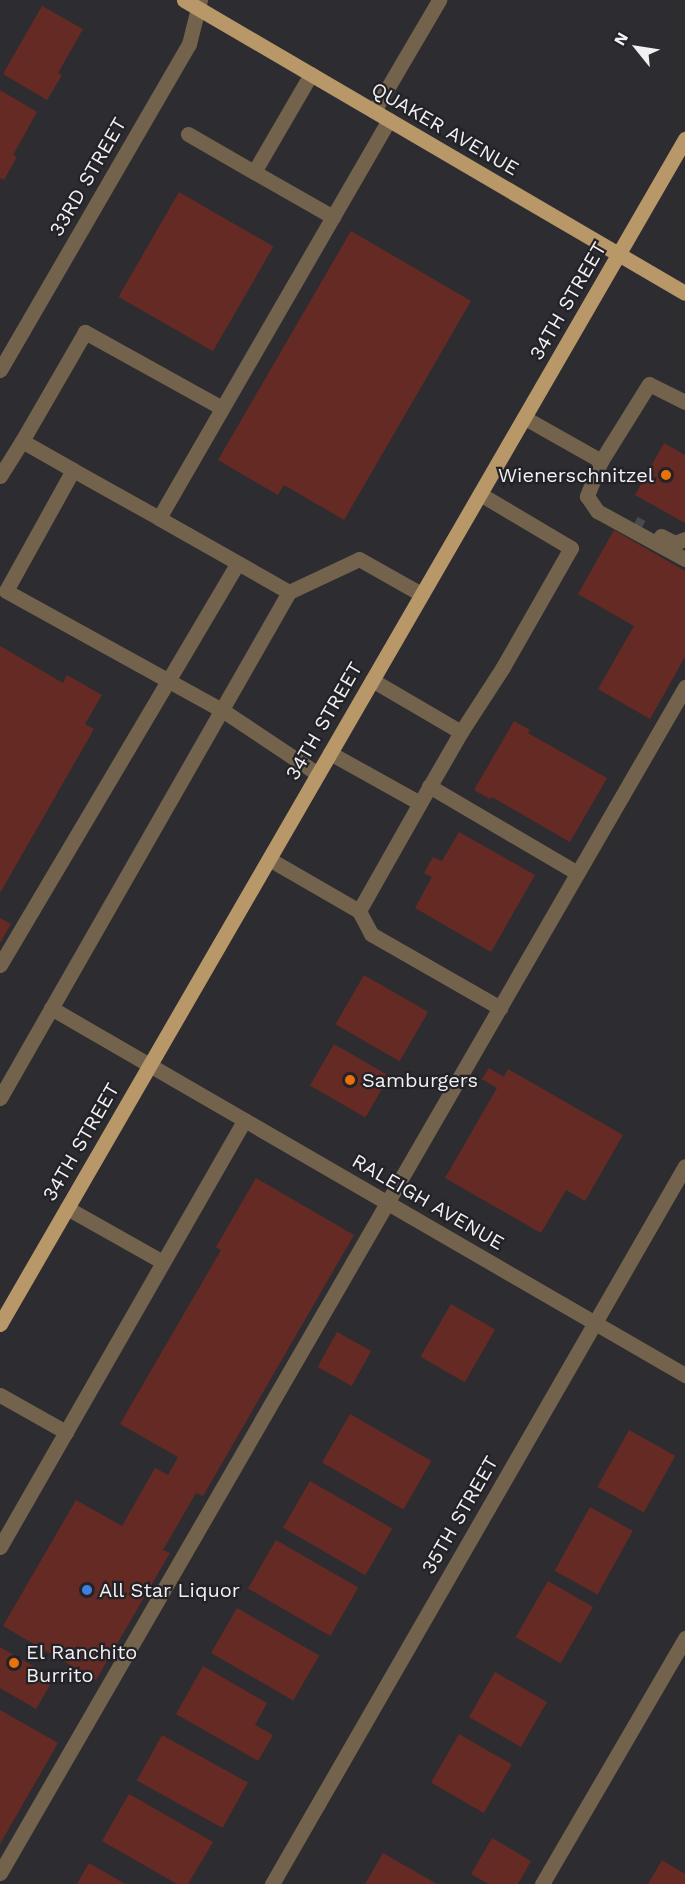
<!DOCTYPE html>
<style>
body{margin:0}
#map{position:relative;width:685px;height:1884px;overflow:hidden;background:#2d2c31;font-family:"Work Sans",sans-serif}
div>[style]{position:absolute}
.building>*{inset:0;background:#662a24;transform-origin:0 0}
.minor-tunnel>*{height:15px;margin-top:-7.5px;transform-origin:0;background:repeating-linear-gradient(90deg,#4a494e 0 15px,transparent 0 23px)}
.minor>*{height:15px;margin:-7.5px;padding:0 7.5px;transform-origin:7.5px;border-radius:7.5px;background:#73634c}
.major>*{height:15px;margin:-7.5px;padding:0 7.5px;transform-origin:7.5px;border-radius:7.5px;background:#b89768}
.dots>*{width:16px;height:16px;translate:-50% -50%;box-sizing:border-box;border:3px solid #232227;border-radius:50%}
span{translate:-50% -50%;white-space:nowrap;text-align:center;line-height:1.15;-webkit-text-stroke:4.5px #232227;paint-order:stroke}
.street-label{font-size:20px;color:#f1f0f3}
.poi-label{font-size:20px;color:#f1f0f3}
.right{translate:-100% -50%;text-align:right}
.left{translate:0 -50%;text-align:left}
.north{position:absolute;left:607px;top:18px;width:60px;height:60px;-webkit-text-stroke:4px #232227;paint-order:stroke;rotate:300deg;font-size:16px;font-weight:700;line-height:24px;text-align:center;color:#f1f0f3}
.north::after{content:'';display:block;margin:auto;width:21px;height:27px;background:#f1f0f3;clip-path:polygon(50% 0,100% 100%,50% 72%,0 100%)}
</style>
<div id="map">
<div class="building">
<div style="clip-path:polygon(42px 6px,83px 29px,58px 73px,62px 75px,47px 100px,3px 74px)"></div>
<div style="clip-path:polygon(0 90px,37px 112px,13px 155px,17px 157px,4px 180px,0 178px)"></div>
<div style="left:179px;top:192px;width:109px;height:121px;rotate:30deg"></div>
<div style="clip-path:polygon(351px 231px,471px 301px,344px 520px,284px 485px,278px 495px,218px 460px)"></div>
<div style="clip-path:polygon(664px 443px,685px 455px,685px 523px,635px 495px)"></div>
<div style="clip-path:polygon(614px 530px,685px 571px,685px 657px,650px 719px,598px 689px,634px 626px,578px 594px)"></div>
<div style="clip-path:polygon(0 646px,63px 683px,67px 675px,102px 695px,85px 724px,94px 729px,0 893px)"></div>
<div style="clip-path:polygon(514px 721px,530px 730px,528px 733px,607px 778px,570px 842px,492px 797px,490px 799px,474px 790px)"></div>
<div style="clip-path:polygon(459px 832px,535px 875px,491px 952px,415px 908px,432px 877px,424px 873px,433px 857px,442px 861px)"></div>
<div style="clip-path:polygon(0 918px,11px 924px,0 943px)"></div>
<div style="left:364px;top:975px;width:74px;height:57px;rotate:30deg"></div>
<div style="left:334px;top:1044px;width:64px;height:48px;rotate:30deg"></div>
<div style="clip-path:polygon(489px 1068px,504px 1077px,508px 1069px,623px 1135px,585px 1201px,566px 1190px,541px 1233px,445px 1178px,497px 1088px,482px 1079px)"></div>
<div style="clip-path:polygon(256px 1178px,354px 1235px,203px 1496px,196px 1493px,163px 1550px,170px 1553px,96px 1680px,3px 1626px,76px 1500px,122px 1526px,155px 1468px,168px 1475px,178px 1457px,120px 1424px,221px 1250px,216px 1247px)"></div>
<div style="left:451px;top:1304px;width:51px;height:61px;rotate:30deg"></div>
<div style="left:337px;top:1332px;width:39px;height:40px;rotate:29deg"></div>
<div style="left:350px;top:1414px;width:94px;height:56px;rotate:30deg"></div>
<div style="left:629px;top:1430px;width:53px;height:65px;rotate:29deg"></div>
<div style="left:310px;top:1481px;width:95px;height:54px;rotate:30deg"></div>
<div style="left:590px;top:1507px;width:49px;height:73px;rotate:29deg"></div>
<div style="left:276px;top:1540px;width:95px;height:56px;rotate:30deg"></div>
<div style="left:548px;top:1581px;width:52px;height:65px;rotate:30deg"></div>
<div style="left:237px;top:1608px;width:95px;height:52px;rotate:30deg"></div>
<div style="clip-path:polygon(0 1647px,54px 1678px,36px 1709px,0 1688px)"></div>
<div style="clip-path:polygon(203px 1666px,267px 1703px,255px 1725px,273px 1735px,258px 1761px,176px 1714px)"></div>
<div style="left:495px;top:1672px;width:60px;height:52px;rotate:30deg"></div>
<div style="clip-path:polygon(0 1710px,58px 1743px,0 1844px)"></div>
<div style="left:459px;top:1734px;width:61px;height:56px;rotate:30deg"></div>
<div style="left:162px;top:1735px;width:98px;height:52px;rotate:29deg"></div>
<div style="clip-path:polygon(129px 1794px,213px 1842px,188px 1884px,177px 1884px,102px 1841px)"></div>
<div style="clip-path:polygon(492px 1838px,531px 1861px,518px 1884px,488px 1884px,471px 1874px)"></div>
<div style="clip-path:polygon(383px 1853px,437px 1884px,365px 1884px)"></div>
<div style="clip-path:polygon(662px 1860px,685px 1874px,685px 1884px,648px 1884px)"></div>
<div style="clip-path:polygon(89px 1863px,125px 1884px,77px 1884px)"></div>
</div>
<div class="minor-tunnel">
<div style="left:634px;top:523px;width:9px;rotate:27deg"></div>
</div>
<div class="minor">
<div style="left:311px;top:74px;width:113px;rotate:120.2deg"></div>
<div style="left:254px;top:172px;width:91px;rotate:29.7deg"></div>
<div style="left:374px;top:111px;width:129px;rotate:-59.6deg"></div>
<div style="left:188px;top:134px;width:76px;rotate:29.9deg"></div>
<div style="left:0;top:370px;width:377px;rotate:-59.9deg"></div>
<div style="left:189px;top:44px;width:45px;rotate:-76deg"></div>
<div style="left:685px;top:402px;width:40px;rotate:-153.4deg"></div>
<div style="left:649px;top:384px;width:91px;rotate:121.9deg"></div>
<div style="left:601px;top:461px;width:38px;rotate:112deg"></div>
<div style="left:587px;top:496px;width:18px;rotate:56deg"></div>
<div style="left:597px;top:511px;width:100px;rotate:28.6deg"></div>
<div style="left:222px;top:408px;width:157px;rotate:-151deg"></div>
<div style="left:85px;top:332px;width:126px;rotate:120deg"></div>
<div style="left:22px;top:441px;width:59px;rotate:29.6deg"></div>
<div style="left:73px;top:470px;width:138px;rotate:119deg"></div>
<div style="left:6px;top:591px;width:247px;rotate:28.9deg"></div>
<div style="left:222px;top:710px;width:115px;rotate:33.7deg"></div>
<div style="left:525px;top:418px;width:87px;rotate:29.5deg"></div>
<div style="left:73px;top:470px;width:98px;rotate:29.2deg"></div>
<div style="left:0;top:476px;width:41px;rotate:-57.8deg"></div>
<div style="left:661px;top:536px;width:16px;rotate:27deg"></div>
<div style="left:675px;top:543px;width:11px;rotate:-22deg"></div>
<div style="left:289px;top:592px;width:77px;rotate:-25.2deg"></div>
<div style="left:359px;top:559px;width:71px;rotate:29.4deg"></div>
<div style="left:372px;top:680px;width:103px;rotate:30.3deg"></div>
<div style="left:461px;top:732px;width:82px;rotate:120deg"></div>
<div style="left:461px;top:732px;width:77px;rotate:-57.1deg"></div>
<div style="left:503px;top:667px;width:137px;rotate:-60.3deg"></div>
<div style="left:571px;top:548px;width:106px;rotate:-149.3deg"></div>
<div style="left:330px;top:753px;width:103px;rotate:29.1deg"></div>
<div style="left:420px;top:803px;width:124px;rotate:119.5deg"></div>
<div style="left:429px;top:786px;width:172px;rotate:30.4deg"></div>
<div style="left:269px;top:859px;width:104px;rotate:30deg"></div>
<div style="left:359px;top:911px;width:26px;rotate:62deg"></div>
<div style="left:371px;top:934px;width:149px;rotate:29.8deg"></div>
<div style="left:0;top:965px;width:466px;rotate:-59.4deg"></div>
<div style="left:51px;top:1008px;width:733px;rotate:30.07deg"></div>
<div style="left:0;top:1098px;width:583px;rotate:-60.27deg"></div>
<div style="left:289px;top:592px;width:150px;rotate:-150.4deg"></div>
<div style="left:159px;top:518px;width:460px;rotate:-60deg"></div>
<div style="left:67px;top:1208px;width:110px;rotate:29.4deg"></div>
<div style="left:0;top:1395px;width:76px;rotate:29.3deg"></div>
<div style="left:0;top:1547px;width:492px;rotate:-60.2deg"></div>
<div style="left:0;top:1873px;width:1370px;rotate:-59.99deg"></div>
<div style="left:272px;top:1884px;width:828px;rotate:-60.09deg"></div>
<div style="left:542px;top:1884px;width:285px;rotate:-59.8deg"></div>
</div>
<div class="major">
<div style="left:184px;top:0;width:580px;rotate:30.32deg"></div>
<div style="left:0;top:1324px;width:1369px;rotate:-59.97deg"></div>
</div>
<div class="dots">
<div style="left:666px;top:475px;background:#e8710a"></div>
<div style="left:350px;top:1080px;background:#e8710a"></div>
<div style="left:87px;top:1590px;background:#3f7fe0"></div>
<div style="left:14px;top:1663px;background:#e8710a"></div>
</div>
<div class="street-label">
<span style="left:445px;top:129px;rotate:30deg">QUAKER AVENUE</span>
<span style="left:88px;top:177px;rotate:-60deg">33RD STREET</span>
<span style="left:568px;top:301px;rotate:-60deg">34TH STREET</span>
<span style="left:324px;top:721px;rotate:-60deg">34TH STREET</span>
<span style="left:81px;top:1142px;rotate:-60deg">34TH STREET</span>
<span style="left:428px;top:1202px;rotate:30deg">RALEIGH AVENUE</span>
<span style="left:460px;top:1515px;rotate:-60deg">35TH STREET</span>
</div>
<div class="poi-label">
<span class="right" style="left:654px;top:475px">Wienerschnitzel</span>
<span class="left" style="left:362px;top:1080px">Samburgers</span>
<span class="left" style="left:99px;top:1590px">All Star Liquor</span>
<span class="left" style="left:26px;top:1664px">El Ranchito<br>Burrito</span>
</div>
<div class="north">N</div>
</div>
